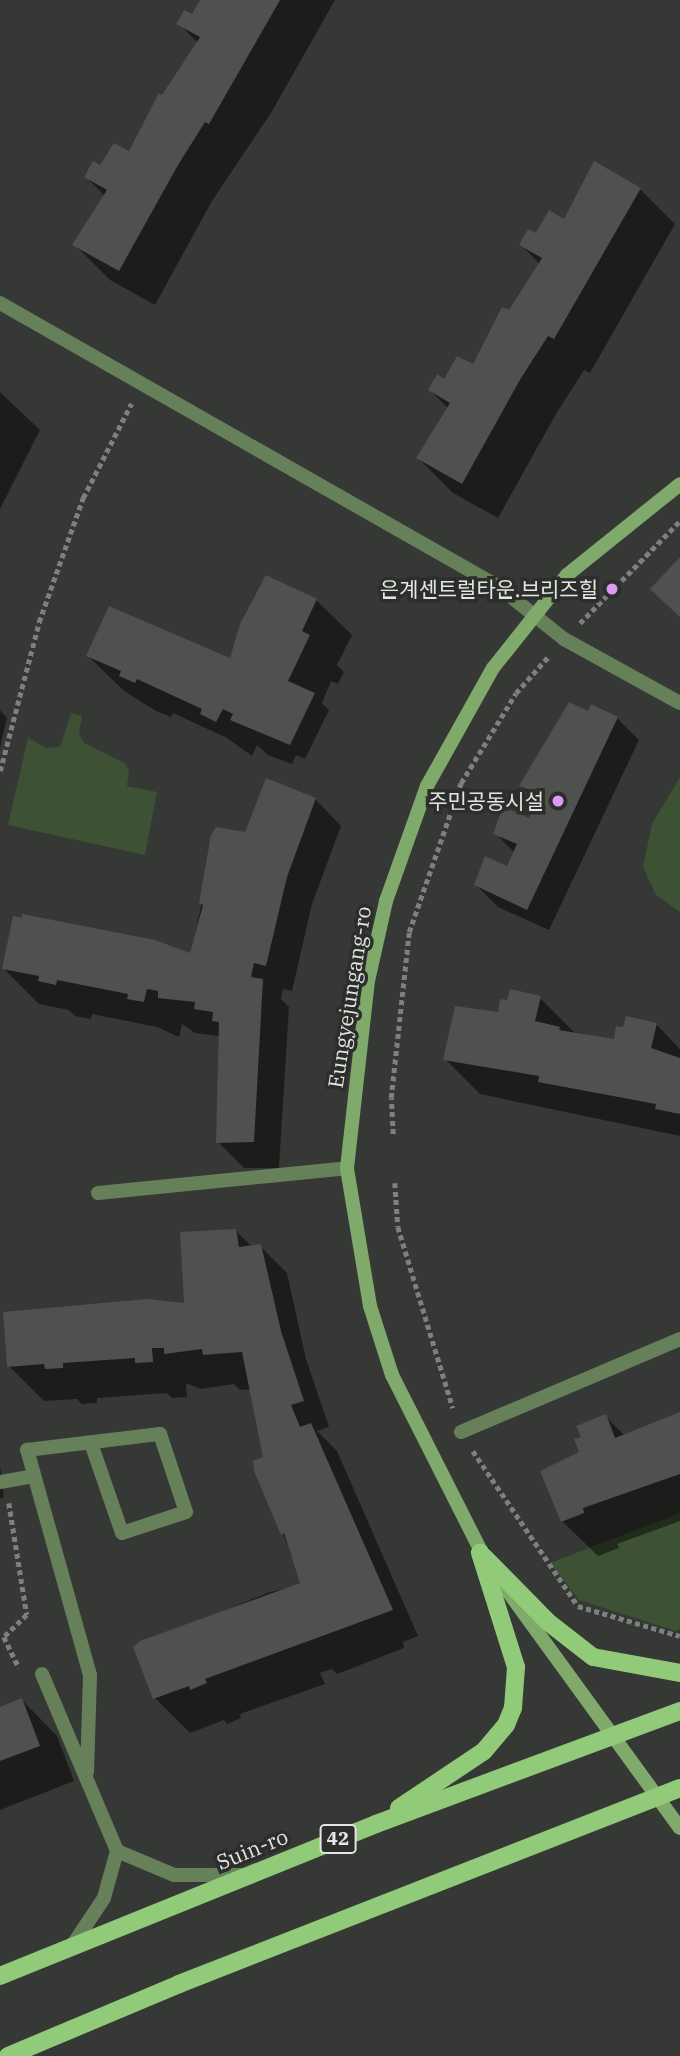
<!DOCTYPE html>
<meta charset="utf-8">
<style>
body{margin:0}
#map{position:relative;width:680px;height:2056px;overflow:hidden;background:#353834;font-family:"IBM Plex Serif","Noto Sans KR",serif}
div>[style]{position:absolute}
.green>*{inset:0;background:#3d5134}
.shadow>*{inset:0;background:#0007}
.building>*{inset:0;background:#4e514d}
.path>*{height:4.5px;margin-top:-2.25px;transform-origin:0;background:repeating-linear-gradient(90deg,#7d807c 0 5px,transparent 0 8.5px)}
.lane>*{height:14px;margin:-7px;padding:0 7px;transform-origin:7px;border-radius:7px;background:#66815a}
.street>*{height:14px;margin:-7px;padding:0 7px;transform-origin:7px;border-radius:7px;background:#66815a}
.secondary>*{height:14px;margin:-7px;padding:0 7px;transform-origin:7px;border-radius:7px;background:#7faa6b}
.primary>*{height:18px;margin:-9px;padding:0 9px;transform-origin:9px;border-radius:9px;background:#91ca78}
.dots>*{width:19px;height:19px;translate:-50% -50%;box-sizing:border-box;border:4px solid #2b2e2a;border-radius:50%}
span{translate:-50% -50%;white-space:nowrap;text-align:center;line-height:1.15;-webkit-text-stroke:7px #2b2e2a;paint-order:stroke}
.shield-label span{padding:2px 5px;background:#2b2e2a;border:2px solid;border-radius:5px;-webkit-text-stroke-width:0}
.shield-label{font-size:19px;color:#e3e5e2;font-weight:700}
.poi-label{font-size:21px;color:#e3e5e2}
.right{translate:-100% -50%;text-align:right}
.street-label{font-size:21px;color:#e3e5e2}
</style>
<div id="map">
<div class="green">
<div style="clip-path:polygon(71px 713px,82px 716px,79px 734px,84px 743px,124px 763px,129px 770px,127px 786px,157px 792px,145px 855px,8px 825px,28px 738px,47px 748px,60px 747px)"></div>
<div style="clip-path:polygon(680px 777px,680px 912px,656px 895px,643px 867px,652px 824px)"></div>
<div style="clip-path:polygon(680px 1513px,680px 1629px,676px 1631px,579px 1600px,550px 1563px)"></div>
</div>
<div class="shadow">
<div style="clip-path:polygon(202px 0,335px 0,271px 113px,212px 201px,155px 305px,110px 280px,75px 245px,105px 196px,86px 177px,130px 153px,198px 43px,178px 23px,192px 16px)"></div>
<div style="clip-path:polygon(640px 189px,675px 224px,590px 373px,584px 370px,556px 414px,498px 518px,453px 493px,418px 458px,449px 409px,430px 390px,473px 366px,540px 264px,521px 245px)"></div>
<div style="clip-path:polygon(0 392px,40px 430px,0 509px)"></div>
<div style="clip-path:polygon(316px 600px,352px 635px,337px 665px,344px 672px,338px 684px,331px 681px,322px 703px,329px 710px,305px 759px,296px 755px,292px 764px,268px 755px,257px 745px,252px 756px,227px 738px,173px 713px,171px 717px,156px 711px,124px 691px,88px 656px,231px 661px)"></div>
<div style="clip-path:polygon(0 710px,7px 718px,0 747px)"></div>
<div style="clip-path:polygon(589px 713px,617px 718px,639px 740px,549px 930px,498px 907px,476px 885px,508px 868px,515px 853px,495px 833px,530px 820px,538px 802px,521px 786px)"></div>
<div style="clip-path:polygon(315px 799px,341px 826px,312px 904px,292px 991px,283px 989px,281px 999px,289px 1007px,279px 1168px,244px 1168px,218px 1142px,220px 1036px,195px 1033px,182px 1024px,179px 1037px,157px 1027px,92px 1014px,91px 1019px,75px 1016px,69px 1010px,39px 1004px,4px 969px,191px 955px,217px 829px,251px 835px)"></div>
<div style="clip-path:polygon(540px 998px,574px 1032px,615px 1041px,656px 1024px,680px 1049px,680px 1136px,480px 1094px,445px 1059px,499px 1014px)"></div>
<div style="clip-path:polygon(236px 1231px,252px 1247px,260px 1246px,287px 1273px,306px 1359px,329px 1427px,317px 1431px,337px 1451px,418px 1636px,403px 1642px,404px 1648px,337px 1674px,332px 1669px,320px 1673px,325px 1684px,240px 1714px,241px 1718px,227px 1724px,224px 1720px,190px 1733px,155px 1698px,135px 1648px,267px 1593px,302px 1584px,256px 1462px,265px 1458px,251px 1389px,240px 1390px,234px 1384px,201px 1389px,186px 1383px,187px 1397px,172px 1398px,167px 1393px,97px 1398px,97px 1403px,82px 1404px,77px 1399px,44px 1401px,9px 1366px,185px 1305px)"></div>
<div style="clip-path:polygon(680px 1414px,680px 1521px,617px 1544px,619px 1548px,598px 1556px,562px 1521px,583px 1438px,605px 1416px,625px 1436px)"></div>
<div style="clip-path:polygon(0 1465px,4px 1498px,0 1498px)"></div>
<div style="clip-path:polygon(22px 1700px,57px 1736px,74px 1781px,0 1810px,0 1709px)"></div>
</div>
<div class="building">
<div style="clip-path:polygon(200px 0,280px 0,209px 124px,205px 122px,178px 165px,119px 271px,72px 245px,107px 190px,84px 177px,93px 161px,100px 165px,114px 143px,129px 151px,159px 93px,162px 95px,200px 37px,176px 24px,184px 10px,192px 14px)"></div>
<div style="clip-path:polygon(594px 161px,641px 188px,554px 339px,548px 336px,521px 378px,462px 484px,416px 458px,450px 403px,428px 390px,437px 374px,444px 379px,457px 356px,473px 364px,502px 307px,509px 310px,542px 258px,519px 245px,528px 229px,536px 233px,549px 210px,564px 219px)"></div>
<div style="clip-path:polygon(680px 557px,680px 617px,650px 589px)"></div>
<div style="clip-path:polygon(266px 575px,317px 599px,302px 631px,310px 635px,288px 681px,315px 693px,290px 745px,230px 720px,233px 714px,223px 709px,216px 722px,200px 714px,202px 709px,137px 679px,135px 683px,119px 676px,121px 671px,86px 656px,109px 606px,230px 658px,240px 624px)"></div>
<div style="clip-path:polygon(569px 702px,588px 711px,591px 704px,618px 717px,527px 910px,474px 885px,485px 856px,507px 866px,517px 844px,493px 834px,503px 807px,529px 818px,539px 794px,519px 786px)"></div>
<div style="clip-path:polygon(266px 778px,316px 798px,287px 877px,266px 966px,254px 963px,251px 977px,263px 979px,254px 1142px,216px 1143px,219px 1022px,212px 1021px,213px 1012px,194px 1009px,195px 1002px,158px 998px,158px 991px,147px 989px,144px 1002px,127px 999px,128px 994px,57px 980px,56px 985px,38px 981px,39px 976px,2px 969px,13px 916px,22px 918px,22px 914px,155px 940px,190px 953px,203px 905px,199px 903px,211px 835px,216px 827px,245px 832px)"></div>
<div style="clip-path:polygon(510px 989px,541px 996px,535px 1021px,560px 1027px,559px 1030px,614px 1039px,616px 1026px,623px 1027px,626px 1016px,657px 1023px,651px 1048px,680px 1058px,680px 1114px,655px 1109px,656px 1104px,538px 1082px,539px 1076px,443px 1060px,455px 1006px,498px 1012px,500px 999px,507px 1000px)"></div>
<div style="clip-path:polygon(236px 1229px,239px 1247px,261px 1244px,281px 1331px,304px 1401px,291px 1405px,300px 1427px,311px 1423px,393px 1610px,205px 1679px,207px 1683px,190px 1690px,189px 1686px,153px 1699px,133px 1647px,140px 1641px,300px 1583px,284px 1533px,281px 1535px,254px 1471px,253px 1461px,263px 1457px,242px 1352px,203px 1355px,202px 1349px,164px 1354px,164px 1348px,152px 1348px,153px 1362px,135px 1363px,135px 1358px,63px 1363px,63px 1368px,45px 1369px,44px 1364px,7px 1367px,3px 1312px,147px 1299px,184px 1303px,180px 1232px)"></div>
<div style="clip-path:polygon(680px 1412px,680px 1474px,583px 1508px,584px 1513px,561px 1522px,540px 1471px,579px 1452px,574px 1439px,581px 1437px,576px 1426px,606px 1414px,615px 1438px)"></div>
<div style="clip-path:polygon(22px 1698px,40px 1746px,0 1761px,0 1707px)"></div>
</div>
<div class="path">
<div style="left:580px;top:623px;width:143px;rotate:-45.6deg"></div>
<div style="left:0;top:771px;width:154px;rotate:-75.3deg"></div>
<div style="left:39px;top:622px;width:132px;rotate:-70.5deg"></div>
<div style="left:83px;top:498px;width:106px;rotate:-62.9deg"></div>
<div style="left:393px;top:1134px;width:36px;rotate:-93deg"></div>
<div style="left:391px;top:1098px;width:167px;rotate:-83.8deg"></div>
<div style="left:409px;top:932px;width:158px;rotate:-70.8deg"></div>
<div style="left:461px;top:783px;width:105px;rotate:-58.6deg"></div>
<div style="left:516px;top:693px;width:48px;rotate:-48.4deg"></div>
<div style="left:395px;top:1183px;width:44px;rotate:86.1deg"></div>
<div style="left:398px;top:1227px;width:189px;rotate:73.1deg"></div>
<div style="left:473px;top:1451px;width:187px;rotate:55.9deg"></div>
<div style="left:578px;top:1606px;width:106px;rotate:16.4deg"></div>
<div style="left:9px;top:1503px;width:113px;rotate:80.9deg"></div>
<div style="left:27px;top:1615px;width:32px;rotate:136deg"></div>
<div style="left:4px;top:1637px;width:34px;rotate:64deg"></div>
</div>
<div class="lane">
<div style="left:98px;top:1193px;width:250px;rotate:-5.7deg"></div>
<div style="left:0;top:1482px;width:34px;rotate:-10deg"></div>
<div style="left:87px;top:1772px;width:97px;rotate:-88.2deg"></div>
<div style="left:90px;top:1675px;width:234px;rotate:-105.6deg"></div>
<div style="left:27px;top:1450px;width:134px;rotate:-6.9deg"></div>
<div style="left:160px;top:1434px;width:82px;rotate:71.6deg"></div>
<div style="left:186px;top:1512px;width:67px;rotate:161.8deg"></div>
<div style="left:122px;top:1533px;width:95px;rotate:-109deg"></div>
</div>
<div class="street">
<div style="left:0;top:303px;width:574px;rotate:29.65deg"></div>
<div style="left:499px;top:587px;width:83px;rotate:38.7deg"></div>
<div style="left:564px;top:639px;width:132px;rotate:28.9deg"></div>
<div style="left:461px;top:1432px;width:238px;rotate:-23deg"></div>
<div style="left:42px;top:1674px;width:192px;rotate:67deg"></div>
<div style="left:117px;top:1851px;width:49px;rotate:105.5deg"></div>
<div style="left:104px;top:1898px;width:58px;rotate:123.7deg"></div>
<div style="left:117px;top:1851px;width:62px;rotate:22.8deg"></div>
<div style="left:174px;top:1875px;width:73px"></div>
</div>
<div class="secondary">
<div style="left:486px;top:1561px;width:208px;rotate:-116.8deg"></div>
<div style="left:392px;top:1375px;width:72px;rotate:-107.7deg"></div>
<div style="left:370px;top:1306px;width:140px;rotate:-99.5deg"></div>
<div style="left:347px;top:1168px;width:188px;rotate:-83.6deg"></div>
<div style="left:368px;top:981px;width:82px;rotate:-77.3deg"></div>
<div style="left:386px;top:901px;width:122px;rotate:-70.4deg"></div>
<div style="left:427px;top:786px;width:135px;rotate:-60.8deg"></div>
<div style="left:493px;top:668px;width:119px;rotate:-51.5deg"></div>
<div style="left:567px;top:575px;width:145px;rotate:-38.8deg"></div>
<div style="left:504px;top:1586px;width:299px;rotate:54deg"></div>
</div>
<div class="primary">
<div style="left:483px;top:1556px;width:93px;rotate:45.4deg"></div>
<div style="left:548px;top:1622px;width:57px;rotate:37.9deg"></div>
<div style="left:593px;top:1657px;width:88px;rotate:10.4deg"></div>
<div style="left:399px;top:1808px;width:102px;rotate:-33.8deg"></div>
<div style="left:484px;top:1751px;width:34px;rotate:-50deg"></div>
<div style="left:506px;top:1725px;width:18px;rotate:-68deg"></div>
<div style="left:513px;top:1708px;width:41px;rotate:-85.8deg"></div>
<div style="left:516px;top:1667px;width:120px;rotate:-107.5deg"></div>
<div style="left:0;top:1976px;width:406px;rotate:-22deg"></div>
<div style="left:376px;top:1824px;width:324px;rotate:-20.4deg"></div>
<div style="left:8px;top:2056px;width:186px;rotate:-22.8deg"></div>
<div style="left:179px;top:1984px;width:538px;rotate:-21.37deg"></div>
</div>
<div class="dots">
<div style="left:612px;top:589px;background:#dc99f5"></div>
<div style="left:558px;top:801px;background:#dc99f5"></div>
</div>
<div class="shield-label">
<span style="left:338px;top:1839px">42</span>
</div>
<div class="poi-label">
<span class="right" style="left:598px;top:589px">은계센트럴타운.브리즈힐</span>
<span class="right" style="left:544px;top:801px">주민공동시설</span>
</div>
<div class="street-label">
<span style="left:349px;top:997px;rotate:-81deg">Eungyejungang-ro</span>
<span style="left:252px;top:1849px;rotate:-22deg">Suin-ro</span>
</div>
</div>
